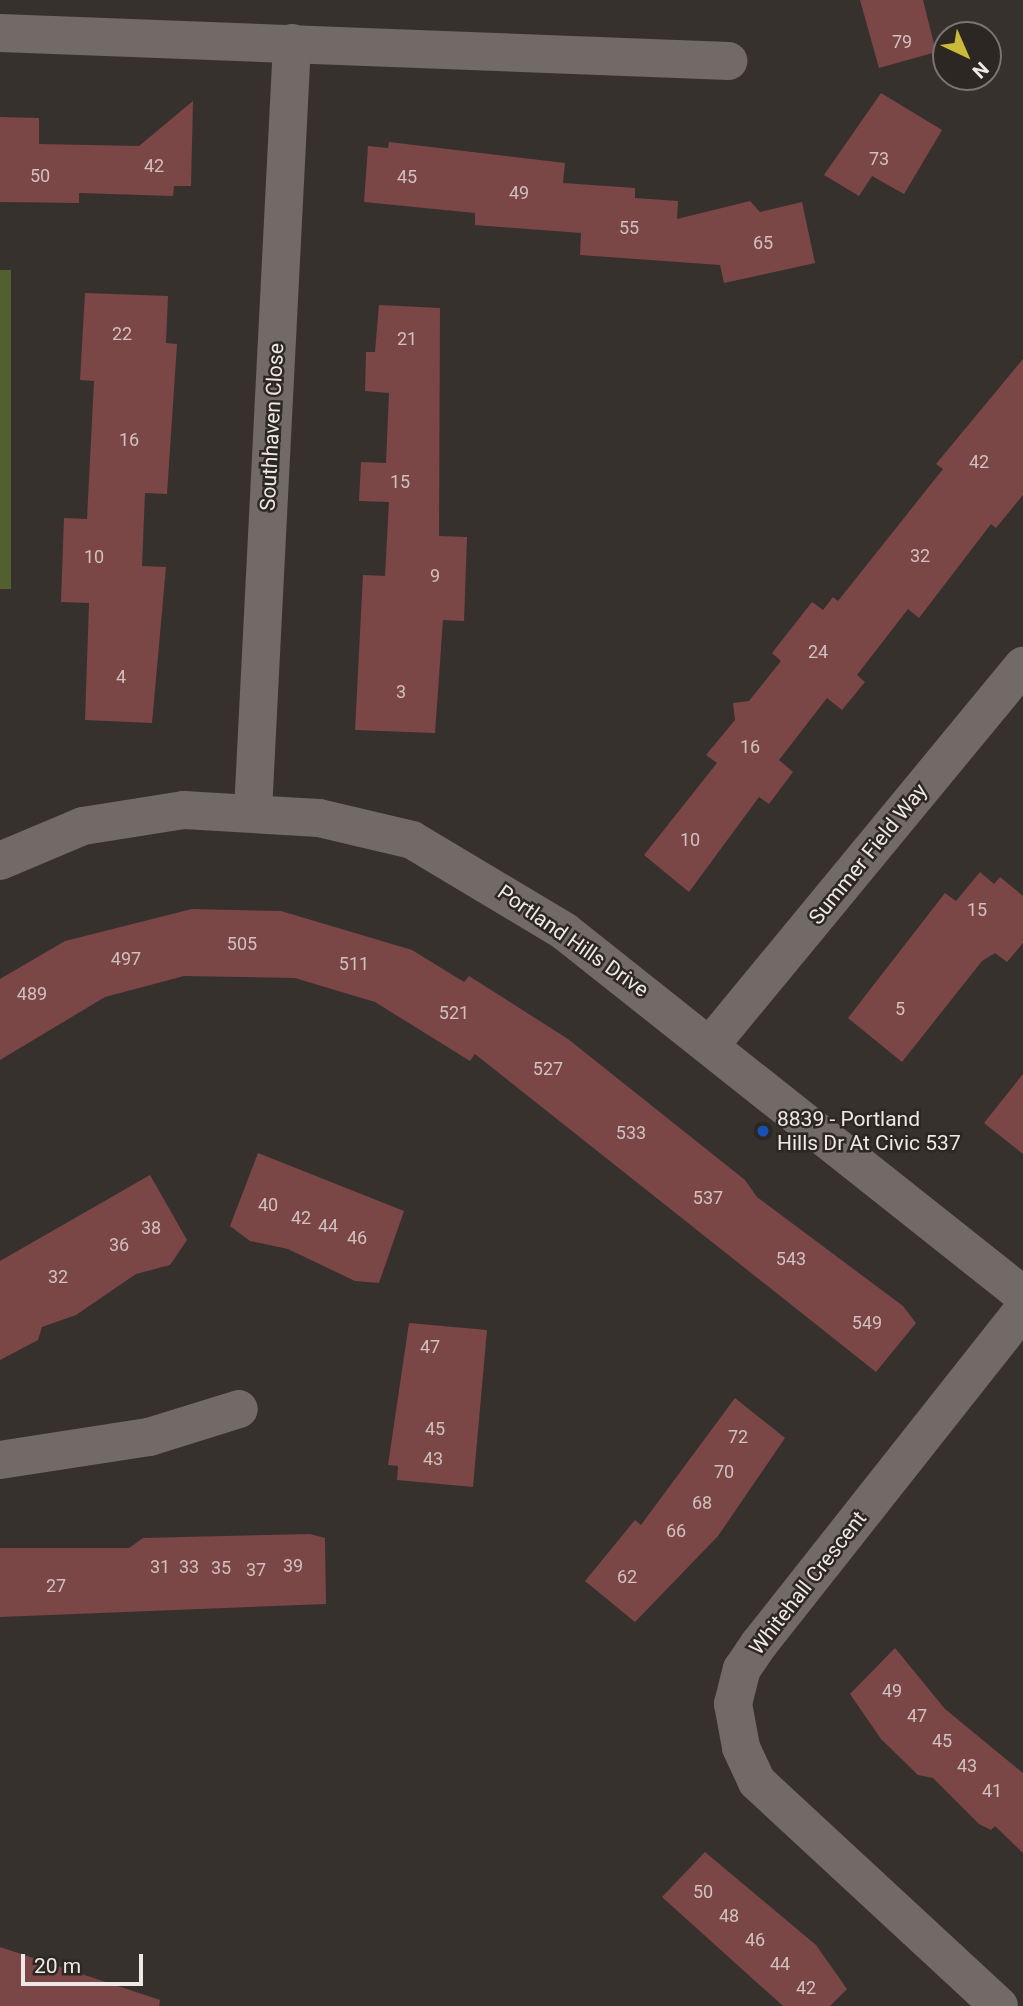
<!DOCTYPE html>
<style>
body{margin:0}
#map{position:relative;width:1023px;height:2006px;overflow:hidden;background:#37312e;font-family:Roboto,sans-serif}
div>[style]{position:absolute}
.forest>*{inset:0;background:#525f2e;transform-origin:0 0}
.building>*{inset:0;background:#7b4646}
.minor>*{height:38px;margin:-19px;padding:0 19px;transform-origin:19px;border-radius:19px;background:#716a66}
.tertiary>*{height:38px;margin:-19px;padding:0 19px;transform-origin:19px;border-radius:19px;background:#716a66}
.dots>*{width:19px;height:19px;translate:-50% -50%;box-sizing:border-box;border:4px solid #2d2724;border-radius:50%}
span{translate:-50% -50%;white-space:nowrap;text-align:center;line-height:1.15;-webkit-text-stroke:5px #2d2724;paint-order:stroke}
.number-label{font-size:18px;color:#d0c0bf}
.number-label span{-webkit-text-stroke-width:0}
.street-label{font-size:21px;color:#ede9e7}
.poi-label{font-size:21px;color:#ede9e7}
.left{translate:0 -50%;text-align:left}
.north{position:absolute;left:932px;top:21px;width:70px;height:70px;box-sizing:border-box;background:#2d2724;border:2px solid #7a7572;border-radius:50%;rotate:136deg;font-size:19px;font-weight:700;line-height:28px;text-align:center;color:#ede9e7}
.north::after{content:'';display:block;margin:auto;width:24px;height:32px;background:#cbba39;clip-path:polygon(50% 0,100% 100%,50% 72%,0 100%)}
.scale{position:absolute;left:21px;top:1954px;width:122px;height:32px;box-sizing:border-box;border:4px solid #ede9e7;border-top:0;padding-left:9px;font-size:21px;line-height:24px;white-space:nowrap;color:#ede9e7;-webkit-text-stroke:5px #2d2724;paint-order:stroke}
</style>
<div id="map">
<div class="forest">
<div style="left:0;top:270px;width:11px;height:319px"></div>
</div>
<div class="building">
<div style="clip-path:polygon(860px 0,923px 0,936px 52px,879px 68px)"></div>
<div style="clip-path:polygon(881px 93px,942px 130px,904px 194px,872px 176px,859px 196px,824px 175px)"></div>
<div style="clip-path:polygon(193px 101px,191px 186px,174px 186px,173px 196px,79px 193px,79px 203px,0 202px,0 117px,39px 118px,39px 144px,139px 146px)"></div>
<div style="clip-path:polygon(389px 142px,565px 163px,563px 183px,635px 188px,635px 198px,678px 201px,677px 219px,750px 201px,760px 212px,802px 202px,815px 263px,724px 283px,720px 265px,580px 255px,581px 233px,475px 225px,475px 213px,364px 202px,368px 146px,388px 148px)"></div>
<div style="clip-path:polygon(85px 293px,168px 296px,166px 343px,177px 344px,167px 494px,145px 493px,142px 566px,166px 567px,152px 723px,85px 720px,89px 603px,61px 602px,64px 518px,87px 519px,94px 381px,80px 380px)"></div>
<div style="clip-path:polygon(379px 305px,440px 308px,439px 536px,467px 537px,464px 621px,443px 620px,435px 733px,355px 730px,363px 575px,385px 576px,389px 502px,359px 501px,361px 462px,386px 463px,389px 393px,365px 391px,366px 352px,375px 352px)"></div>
<div style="clip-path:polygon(1023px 359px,1023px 495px,996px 528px,991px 524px,919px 618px,908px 609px,857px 675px,865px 682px,842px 710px,827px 698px,779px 760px,793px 772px,769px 804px,759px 797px,689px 892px,644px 855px,717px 763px,706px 755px,735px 720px,733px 703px,749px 701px,781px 661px,772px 653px,812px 602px,823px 610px,833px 597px,838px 601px,943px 469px,936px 464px)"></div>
<div style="clip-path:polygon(980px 872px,994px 884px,1000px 877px,1023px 896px,1023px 943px,1007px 962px,995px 953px,982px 961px,902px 1062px,848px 1018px,945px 893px,956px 901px)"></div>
<div style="clip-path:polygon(192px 909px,281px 911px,412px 950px,464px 982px,469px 976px,568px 1039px,745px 1180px,757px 1197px,903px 1306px,916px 1323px,876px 1372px,475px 1054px,470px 1061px,375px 1002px,295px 978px,184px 976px,105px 997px,0 1060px,0 979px,65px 941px)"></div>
<div style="clip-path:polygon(1023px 1074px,1023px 1154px,984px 1123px)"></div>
<div style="clip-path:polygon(258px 1153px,404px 1211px,379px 1283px,355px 1281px,288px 1249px,250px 1241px,230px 1226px)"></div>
<div style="clip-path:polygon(150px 1175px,187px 1240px,170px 1265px,136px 1274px,76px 1315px,42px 1327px,38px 1340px,0 1360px,0 1261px)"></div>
<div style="clip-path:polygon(409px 1323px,487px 1330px,473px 1487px,397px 1480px,398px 1466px,388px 1465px)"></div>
<div style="clip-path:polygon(735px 1398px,785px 1438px,718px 1536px,635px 1622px,585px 1581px,635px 1520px,641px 1525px)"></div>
<div style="clip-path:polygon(310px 1534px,325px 1538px,326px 1604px,0 1617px,0 1548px,129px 1548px,143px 1538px)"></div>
<div style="clip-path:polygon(895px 1648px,945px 1709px,1023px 1773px,1023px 1853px,995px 1826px,991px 1830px,979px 1824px,933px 1778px,918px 1775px,881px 1739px,850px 1694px)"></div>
<div style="clip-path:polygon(705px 1852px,816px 1945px,847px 1989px,830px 2006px,783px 2006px,662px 1897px)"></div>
<div style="clip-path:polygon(0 1947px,160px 2000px,159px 2006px,0 2006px)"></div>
</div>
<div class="minor">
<div style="left:0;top:33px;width:729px;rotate:2.2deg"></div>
<div style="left:253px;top:811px;width:769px;rotate:-87.09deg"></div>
<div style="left:712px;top:1043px;width:489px;rotate:-50.5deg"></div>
<div style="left:0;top:1460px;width:151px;rotate:-8.8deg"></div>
<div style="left:149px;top:1437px;width:94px;rotate:-17.3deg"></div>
<div style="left:999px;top:2006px;width:330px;rotate:-137.2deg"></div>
<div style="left:757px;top:1782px;width:38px;rotate:-115deg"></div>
<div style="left:741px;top:1747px;width:44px;rotate:-100.5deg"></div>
<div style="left:733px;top:1704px;width:36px;rotate:-76deg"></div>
<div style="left:742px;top:1669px;width:30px;rotate:-56deg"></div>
<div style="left:759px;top:1644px;width:426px;rotate:-51.7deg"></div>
</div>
<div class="tertiary">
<div style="left:0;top:861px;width:90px;rotate:-22.9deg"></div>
<div style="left:83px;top:826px;width:102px;rotate:-9deg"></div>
<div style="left:184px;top:810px;width:135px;rotate:3.4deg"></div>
<div style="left:319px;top:818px;width:96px;rotate:13.3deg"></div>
<div style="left:412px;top:840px;width:177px;rotate:30.9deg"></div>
<div style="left:564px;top:931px;width:586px;rotate:38.42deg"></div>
</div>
<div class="dots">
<div style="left:763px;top:1131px;background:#1a4fb4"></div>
</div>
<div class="number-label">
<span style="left:902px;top:42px">79</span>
<span style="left:879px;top:159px">73</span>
<span style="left:154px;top:166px">42</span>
<span style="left:40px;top:176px">50</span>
<span style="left:407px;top:177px">45</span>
<span style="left:519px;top:193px">49</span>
<span style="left:629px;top:228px">55</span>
<span style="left:763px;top:243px">65</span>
<span style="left:122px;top:334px">22</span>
<span style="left:407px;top:339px">21</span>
<span style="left:129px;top:440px">16</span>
<span style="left:979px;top:462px">42</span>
<span style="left:400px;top:482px">15</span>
<span style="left:920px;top:556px">32</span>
<span style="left:94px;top:557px">10</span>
<span style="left:435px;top:576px">9</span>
<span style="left:818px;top:652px">24</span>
<span style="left:121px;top:677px">4</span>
<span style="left:401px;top:692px">3</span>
<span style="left:750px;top:747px">16</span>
<span style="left:690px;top:840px">10</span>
<span style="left:977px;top:910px">15</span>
<span style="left:242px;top:944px">505</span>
<span style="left:126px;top:959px">497</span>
<span style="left:354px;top:964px">511</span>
<span style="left:32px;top:994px">489</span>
<span style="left:900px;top:1009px">5</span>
<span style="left:454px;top:1013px">521</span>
<span style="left:548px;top:1069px">527</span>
<span style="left:631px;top:1133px">533</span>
<span style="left:708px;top:1198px">537</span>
<span style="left:268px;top:1205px">40</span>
<span style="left:301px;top:1218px">42</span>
<span style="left:328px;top:1226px">44</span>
<span style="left:151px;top:1228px">38</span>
<span style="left:357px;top:1238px">46</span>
<span style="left:119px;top:1245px">36</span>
<span style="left:791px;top:1259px">543</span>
<span style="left:58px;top:1277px">32</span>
<span style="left:867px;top:1323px">549</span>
<span style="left:430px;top:1347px">47</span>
<span style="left:435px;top:1429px">45</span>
<span style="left:738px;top:1437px">72</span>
<span style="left:433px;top:1459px">43</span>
<span style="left:724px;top:1472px">70</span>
<span style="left:702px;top:1503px">68</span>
<span style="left:676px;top:1531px">66</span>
<span style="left:293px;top:1566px">39</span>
<span style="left:160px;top:1567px">31</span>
<span style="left:189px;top:1567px">33</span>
<span style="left:221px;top:1568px">35</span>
<span style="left:256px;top:1570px">37</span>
<span style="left:627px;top:1577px">62</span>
<span style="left:56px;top:1586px">27</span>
<span style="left:892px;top:1691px">49</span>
<span style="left:917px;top:1716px">47</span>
<span style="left:942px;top:1741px">45</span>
<span style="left:967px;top:1766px">43</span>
<span style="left:992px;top:1791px">41</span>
<span style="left:703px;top:1892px">50</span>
<span style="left:729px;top:1916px">48</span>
<span style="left:755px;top:1940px">46</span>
<span style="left:780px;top:1964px">44</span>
<span style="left:806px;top:1988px">42</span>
</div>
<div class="street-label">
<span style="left:272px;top:427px;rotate:-87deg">Southhaven Close</span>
<span style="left:868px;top:854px;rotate:-51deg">Summer Field Way</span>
<span style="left:573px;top:941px;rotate:35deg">Portland Hills Drive</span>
<span style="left:808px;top:1583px;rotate:-52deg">Whitehall Crescent</span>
</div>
<div class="poi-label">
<span class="left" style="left:777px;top:1131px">8839 - Portland<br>Hills Dr At Civic 537</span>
</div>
<div class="north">N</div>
<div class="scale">20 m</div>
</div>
